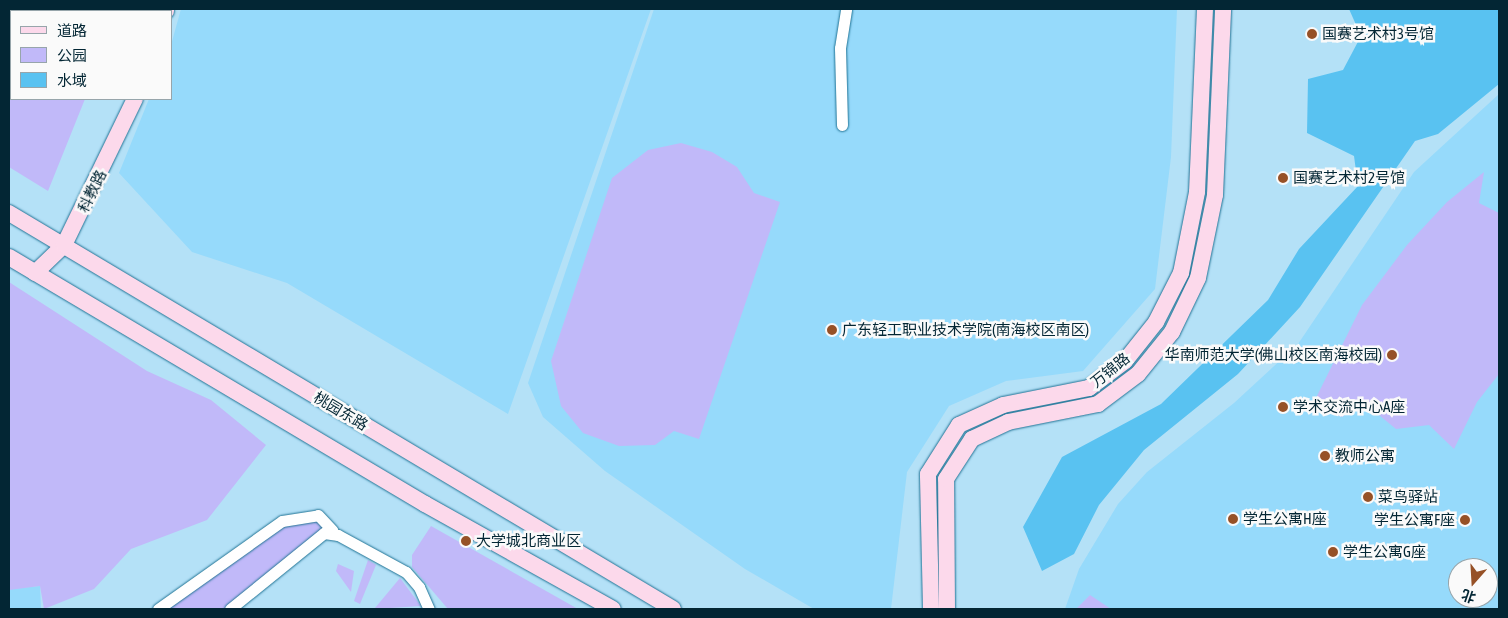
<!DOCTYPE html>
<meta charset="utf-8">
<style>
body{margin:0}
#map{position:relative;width:1508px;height:618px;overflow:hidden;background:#b4e1f7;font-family:"Asap Condensed","Noto Sans SC",sans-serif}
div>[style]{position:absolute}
.built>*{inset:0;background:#96dafb}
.green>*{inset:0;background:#c1b9f9}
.water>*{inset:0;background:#59c2f1}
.roads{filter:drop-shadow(0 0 1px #207395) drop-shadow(0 0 1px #207395)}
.street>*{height:11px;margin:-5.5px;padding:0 5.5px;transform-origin:5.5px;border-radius:5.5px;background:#fff}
.secondary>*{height:16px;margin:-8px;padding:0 8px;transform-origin:8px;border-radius:8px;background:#fcd9eb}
.dots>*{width:14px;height:14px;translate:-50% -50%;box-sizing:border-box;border:2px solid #fafafa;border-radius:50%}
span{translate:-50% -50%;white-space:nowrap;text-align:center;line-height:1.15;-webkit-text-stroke:5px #fafafa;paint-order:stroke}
.poi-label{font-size:15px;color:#032634}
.left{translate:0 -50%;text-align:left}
.right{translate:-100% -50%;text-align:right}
.street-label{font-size:15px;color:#032634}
.frame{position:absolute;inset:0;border:10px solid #032634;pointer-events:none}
.legend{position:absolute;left:10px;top:10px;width:162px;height:90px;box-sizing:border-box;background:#fafafa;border:1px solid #97a5ab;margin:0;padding:6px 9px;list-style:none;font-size:15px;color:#032634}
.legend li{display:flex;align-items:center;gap:10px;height:25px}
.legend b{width:25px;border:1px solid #97a5ab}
.north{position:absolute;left:1448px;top:558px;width:50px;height:50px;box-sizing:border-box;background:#fafafa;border:1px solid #97a5ab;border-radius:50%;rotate:199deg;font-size:14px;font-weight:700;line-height:20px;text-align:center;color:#032634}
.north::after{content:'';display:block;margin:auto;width:18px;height:22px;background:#965127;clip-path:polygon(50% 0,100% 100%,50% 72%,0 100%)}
</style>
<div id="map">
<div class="built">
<div style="clip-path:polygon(181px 9px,651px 9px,508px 414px,287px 283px,192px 252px,119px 173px,149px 99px,171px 99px,171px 45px)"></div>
<div style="clip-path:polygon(654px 9px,1177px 9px,1171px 157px,1155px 289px,1083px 371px,1006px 381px,949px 406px,907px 472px,891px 609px,814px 609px,745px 569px,605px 471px,543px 417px,528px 383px)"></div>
<div style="clip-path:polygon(evenodd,1499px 94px,1499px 609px,1065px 609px,1079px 569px,1118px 504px,1147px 472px,1234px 403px,1298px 344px,1414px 172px,1499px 94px,1458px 568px,1488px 568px,1488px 598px,1458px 598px,1458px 568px)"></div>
<div style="clip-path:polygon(40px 586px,41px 609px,9px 609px,9px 589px)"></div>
</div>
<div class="green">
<div style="clip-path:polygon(9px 9px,121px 9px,11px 11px,11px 99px,85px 99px,48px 191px,9px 167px)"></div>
<div style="clip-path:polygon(681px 143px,712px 152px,737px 167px,754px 193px,780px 202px,699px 439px,674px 431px,655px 445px,619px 446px,583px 433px,561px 406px,551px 361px,612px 178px,648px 150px)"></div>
<div style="clip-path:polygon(1484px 172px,1479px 203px,1499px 213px,1499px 374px,1477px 402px,1454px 449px,1429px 425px,1396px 429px,1363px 402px,1342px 417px,1313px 404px,1362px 305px,1407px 245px,1447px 202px)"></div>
<div style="clip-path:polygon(9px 282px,147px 371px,211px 400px,266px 445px,207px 520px,131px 549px,94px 589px,44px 609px,40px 586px,9px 590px)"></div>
<div style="clip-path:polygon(282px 521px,316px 521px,332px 530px,227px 609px,158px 609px)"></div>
<div style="clip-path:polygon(431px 526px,578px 609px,448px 609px,412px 567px,412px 555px)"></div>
<div style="clip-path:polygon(368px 560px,376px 565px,360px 604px,354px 601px)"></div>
<div style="clip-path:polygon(338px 564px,354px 571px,351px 592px,336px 571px)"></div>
<div style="clip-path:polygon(400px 578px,421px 606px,375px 609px,375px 608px)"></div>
<div style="clip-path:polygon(1090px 595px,1111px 609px,1076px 609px)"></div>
</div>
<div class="water">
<div style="clip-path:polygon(1349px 9px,1499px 9px,1499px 84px,1438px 134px,1415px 141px,1300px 307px,1238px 374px,1144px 450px,1099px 505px,1074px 554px,1042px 571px,1023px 527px,1062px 457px,1161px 404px,1268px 300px,1299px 249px,1358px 186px,1354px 156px,1307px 133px,1308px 79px,1343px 70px,1361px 36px)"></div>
</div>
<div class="roads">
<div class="street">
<div style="left:842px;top:125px;width:77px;rotate:-91.5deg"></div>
<div style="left:840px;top:48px;width:39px;rotate:-81deg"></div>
<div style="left:158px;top:609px;width:152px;rotate:-35.4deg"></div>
<div style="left:282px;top:521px;width:36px;rotate:-9deg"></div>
<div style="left:318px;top:515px;width:21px;rotate:47deg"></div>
<div style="left:230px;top:609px;width:121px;rotate:-39deg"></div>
<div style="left:324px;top:533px;width:14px;rotate:8deg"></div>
<div style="left:338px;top:535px;width:77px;rotate:28.6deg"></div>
<div style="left:406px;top:572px;width:20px;rotate:49deg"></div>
<div style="left:419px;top:587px;width:24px;rotate:66deg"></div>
</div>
<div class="secondary">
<div style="left:153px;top:11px;width:2px;rotate:-90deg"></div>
<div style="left:166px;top:11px;width:2px;rotate:-90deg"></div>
<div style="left:9px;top:213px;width:773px;rotate:30.81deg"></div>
<div style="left:9px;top:257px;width:484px;rotate:30.7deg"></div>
<div style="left:425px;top:504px;width:215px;rotate:29.2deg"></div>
<div style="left:35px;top:273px;width:40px;rotate:-44deg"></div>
<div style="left:64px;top:245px;width:162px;rotate:-64.1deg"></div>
<div style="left:931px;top:609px;width:135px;rotate:-91.3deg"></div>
<div style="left:928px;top:474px;width:58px;rotate:-57.7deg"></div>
<div style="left:959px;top:425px;width:48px;rotate:-24.4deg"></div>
<div style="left:1003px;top:405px;width:88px;rotate:-11.2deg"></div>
<div style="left:1089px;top:388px;width:45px;rotate:-36.9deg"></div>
<div style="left:1125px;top:361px;width:50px;rotate:-51.5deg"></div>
<div style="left:1156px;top:322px;width:55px;rotate:-63deg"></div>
<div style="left:1181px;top:273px;width:83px;rotate:-78.8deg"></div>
<div style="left:1197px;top:192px;width:183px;rotate:-87.5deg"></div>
<div style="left:947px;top:609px;width:130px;rotate:-90.4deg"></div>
<div style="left:946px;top:479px;width:48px;rotate:-57deg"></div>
<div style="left:972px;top:439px;width:40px;rotate:-25deg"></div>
<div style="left:1008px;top:422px;width:92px;rotate:-11.3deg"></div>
<div style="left:1098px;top:404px;width:50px;rotate:-36.9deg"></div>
<div style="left:1138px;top:374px;width:54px;rotate:-51deg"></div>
<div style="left:1172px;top:332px;width:60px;rotate:-64.3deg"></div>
<div style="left:1198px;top:278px;width:85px;rotate:-78.4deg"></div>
<div style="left:1215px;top:195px;width:186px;rotate:-87.5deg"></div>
</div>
</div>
<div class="dots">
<div style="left:1312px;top:34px;background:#965127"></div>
<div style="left:1283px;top:178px;background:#965127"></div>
<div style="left:832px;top:330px;background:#965127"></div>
<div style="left:1392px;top:355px;background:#965127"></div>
<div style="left:1283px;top:407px;background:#965127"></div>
<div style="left:1325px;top:456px;background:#965127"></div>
<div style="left:1368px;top:497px;background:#965127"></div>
<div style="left:1233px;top:519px;background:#965127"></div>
<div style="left:1465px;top:520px;background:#965127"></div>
<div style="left:466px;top:541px;background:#965127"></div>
<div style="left:1333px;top:552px;background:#965127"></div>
</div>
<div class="poi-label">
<span class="left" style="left:1322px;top:34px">国赛艺术村3号馆</span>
<span class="left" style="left:1293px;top:178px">国赛艺术村2号馆</span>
<span class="left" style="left:842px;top:330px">广东轻工职业技术学院(南海校区南区)</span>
<span class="right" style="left:1382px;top:355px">华南师范大学(佛山校区南海校园)</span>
<span class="left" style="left:1293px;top:407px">学术交流中心A座</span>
<span class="left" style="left:1335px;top:456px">教师公寓</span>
<span class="left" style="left:1378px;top:497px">菜鸟驿站</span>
<span class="left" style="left:1243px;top:519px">学生公寓H座</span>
<span class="right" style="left:1455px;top:520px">学生公寓F座</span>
<span class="left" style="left:476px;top:541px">大学城北商业区</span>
<span class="left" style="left:1343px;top:552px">学生公寓G座</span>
</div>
<div class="street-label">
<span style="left:92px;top:191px;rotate:-64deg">科教路</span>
<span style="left:1110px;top:370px;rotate:-39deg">万锦路</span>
<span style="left:341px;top:411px;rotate:31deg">桃园东路</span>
</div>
<div class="frame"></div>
<ul class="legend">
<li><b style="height:6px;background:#fcd9eb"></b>道路</li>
<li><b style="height:14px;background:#c1b9f9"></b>公园</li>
<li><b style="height:14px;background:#59c2f1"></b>水域</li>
</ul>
<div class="north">北</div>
</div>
